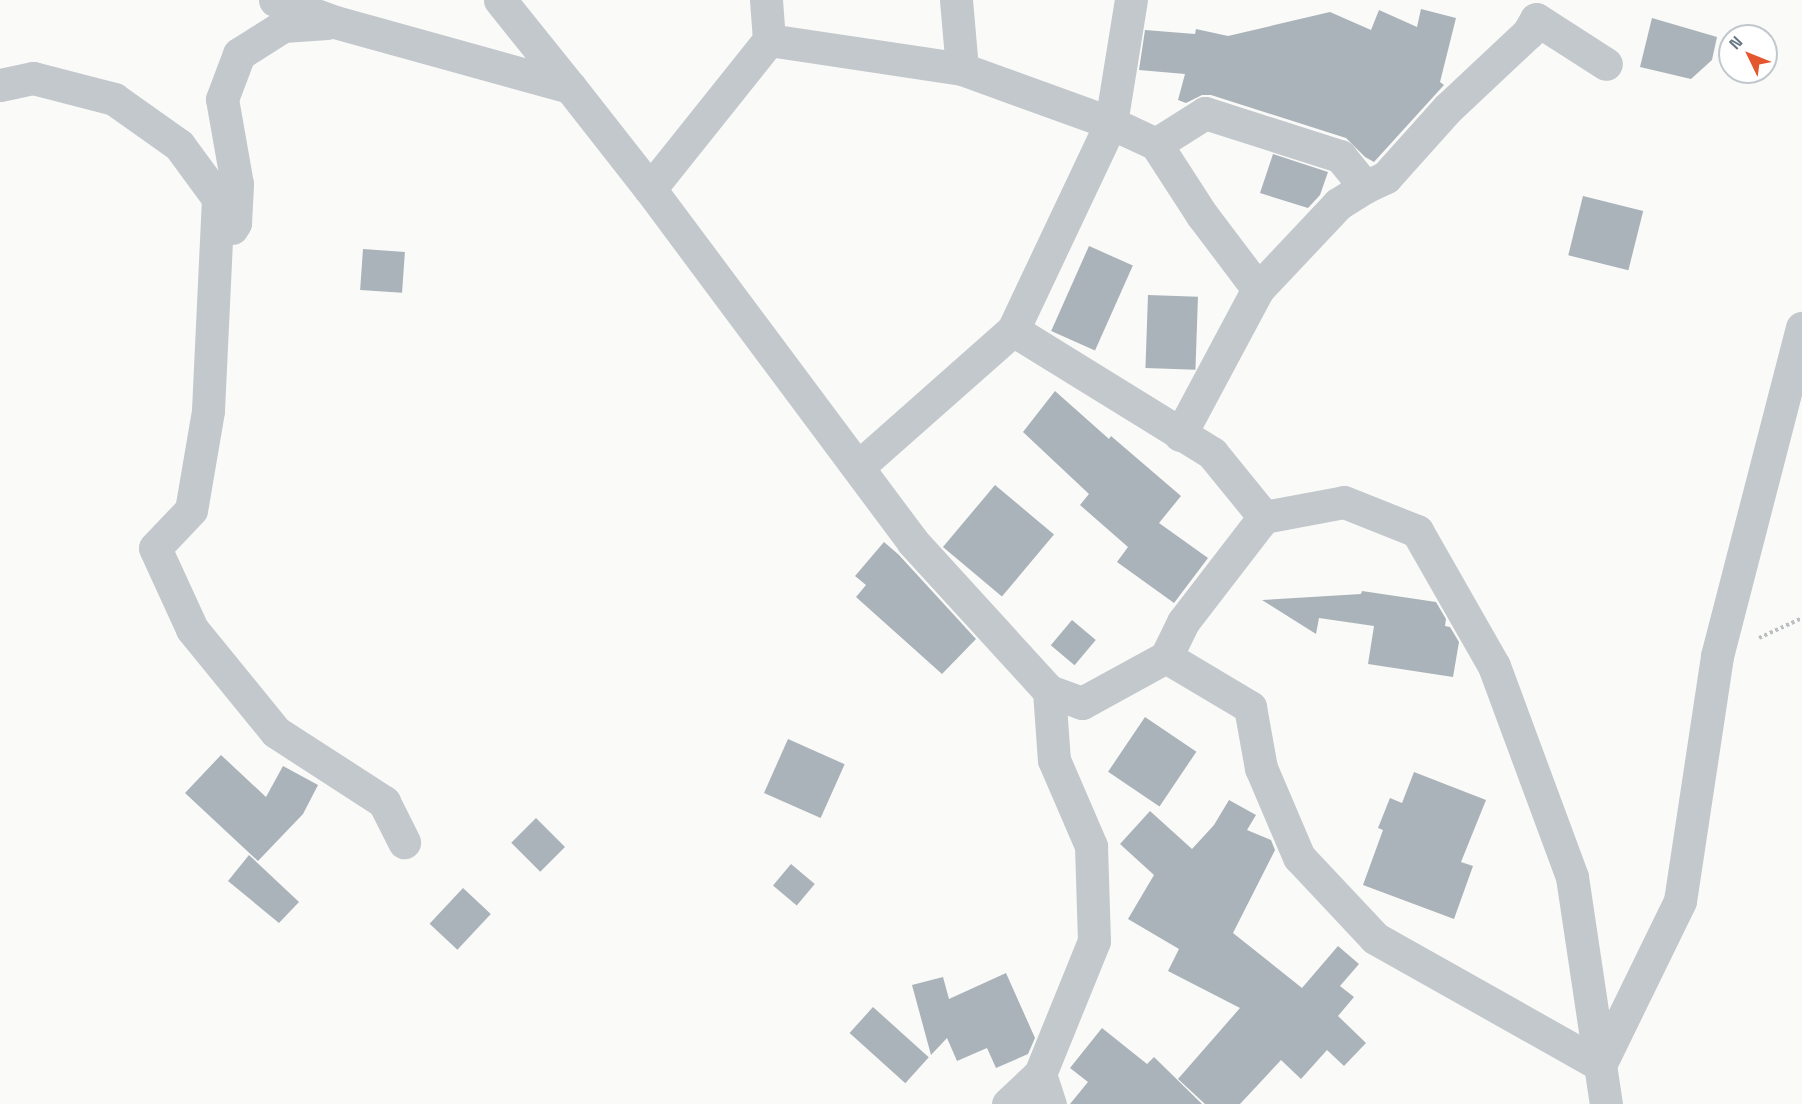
<!DOCTYPE html>
<style>
body{margin:0}
#map{position:relative;width:1802px;height:1104px;overflow:hidden;background:#fafaf8;font-family:"Space Grotesk",sans-serif}
div>[style]{position:absolute}
.building>*{inset:0;background:#aab3b9;transform-origin:0 0}
.path>*{height:4px;margin-top:-2px;transform-origin:0;background:repeating-linear-gradient(90deg,#bbbfc2 0 3px,transparent 0 6px)}
.minor>*{height:33px;margin:-16.5px;padding:0 16.5px;transform-origin:16.5px;border-radius:16.5px;background:#c3c8cc}
span{translate:-50% -50%;white-space:nowrap;text-align:center;line-height:1.15;-webkit-text-stroke:6px #fff;paint-order:stroke}
.north{position:absolute;left:1718px;top:24px;width:60px;height:60px;box-sizing:border-box;background:#fff;border:2px solid #c1c8cd;border-radius:50%;rotate:313deg;font-size:16px;font-weight:700;line-height:24px;text-align:center;color:#657683}
.north::after{content:'';display:block;margin:auto;width:21px;height:27px;background:#e4572e;clip-path:polygon(50% 0,100% 100%,50% 72%,0 100%)}
</style>
<div id="map">
<div class="building">
<div style="clip-path:polygon(1421px 9px,1456px 18px,1440px 82px,1444px 85px,1374px 162px,1365px 157px,1346px 138px,1211px 95px,1202px 95px,1186px 103px,1178px 100px,1185px 74px,1139px 70px,1145px 30px,1195px 34px,1196px 29px,1228px 36px,1330px 12px,1371px 30px,1379px 10px,1417px 27px)"></div>
<div style="clip-path:polygon(1652px 18px,1717px 37px,1712px 60px,1691px 79px,1640px 67px)"></div>
<div style="clip-path:polygon(1273px 154px,1328px 172px,1320px 195px,1308px 208px,1260px 193px)"></div>
<div style="left:1583px;top:196px;width:62px;height:61px;rotate:14deg"></div>
<div style="left:1089px;top:246px;width:48px;height:93px;rotate:24deg"></div>
<div style="left:363px;top:249px;width:42px;height:41px;rotate:4deg"></div>
<div style="left:1148px;top:295px;width:50px;height:73px;rotate:2deg"></div>
<div style="clip-path:polygon(1055px 391px,1109px 439px,1111px 436px,1181px 496px,1159px 523px,1208px 558px,1174px 603px,1117px 562px,1128px 547px,1080px 505px,1089px 494px,1023px 432px)"></div>
<div style="left:995px;top:485px;width:77px;height:81px;rotate:40deg"></div>
<div style="clip-path:polygon(884px 542px,899px 555px,976px 639px,942px 674px,856px 597px,866px 585px,855px 576px)"></div>
<div style="clip-path:polygon(1362px 591px,1436px 602px,1446px 619px,1445px 626px,1450px 627px,1459px 642px,1453px 677px,1368px 664px,1374px 626px,1319px 618px,1316px 634px,1262px 600px,1361px 594px)"></div>
<div style="left:1072px;top:620px;width:31px;height:33px;rotate:40deg"></div>
<div style="left:1145px;top:717px;width:62px;height:66px;rotate:34deg"></div>
<div style="left:788px;top:739px;width:62px;height:59px;rotate:24deg"></div>
<div style="clip-path:polygon(221px 755px,266px 797px,283px 766px,318px 785px,303px 814px,258px 861px,185px 793px)"></div>
<div style="clip-path:polygon(1414px 772px,1486px 800px,1461px 862px,1473px 866px,1454px 919px,1363px 885px,1383px 830px,1378px 828px,1390px 798px,1402px 803px)"></div>
<div style="clip-path:polygon(1229px 800px,1256px 815px,1247px 830px,1271px 840px,1275px 850px,1233px 933px,1302px 988px,1338px 946px,1359px 964px,1340px 986px,1354px 997px,1338px 1016px,1366px 1043px,1344px 1066px,1327px 1050px,1301px 1079px,1281px 1060px,1240px 1104px,1205px 1104px,1178px 1079px,1240px 1008px,1168px 971px,1179px 949px,1128px 919px,1154px 875px,1120px 844px,1150px 811px,1192px 849px,1214px 825px)"></div>
<div style="left:536px;top:818px;width:41px;height:35px;rotate:45deg"></div>
<div style="clip-path:polygon(249px 855px,299px 902px,279px 923px,228px 881px)"></div>
<div style="left:791px;top:864px;width:31px;height:28px;rotate:40deg"></div>
<div style="left:463px;top:888px;width:38px;height:49px;rotate:43deg"></div>
<div style="clip-path:polygon(1006px 973px,1035px 1038px,1028px 1054px,996px 1068px,987px 1048px,957px 1061px,947px 1038px,931px 1055px,912px 985px,943px 977px,949px 999px)"></div>
<div style="left:873px;top:1007px;width:75px;height:35px;rotate:42deg"></div>
<div style="clip-path:polygon(1102px 1028px,1147px 1064px,1154px 1057px,1202px 1104px,1070px 1104px,1088px 1082px,1070px 1068px)"></div>
</div>
<div class="path">
<div style="left:1759px;top:638px;width:47px;rotate:-24.9deg"></div>
</div>
<div class="minor">
<div style="left:275px;top:0;width:64px;rotate:20.1deg"></div>
<div style="left:335px;top:22px;width:244px;rotate:15.5deg"></div>
<div style="left:570px;top:87px;width:130px;rotate:51.9deg"></div>
<div style="left:650px;top:189px;width:439px;rotate:53.3deg"></div>
<div style="left:912px;top:541px;width:203px;rotate:47.6deg"></div>
<div style="left:1049px;top:691px;width:35px;rotate:20deg"></div>
<div style="left:1082px;top:703px;width:96px;rotate:-28.7deg"></div>
<div style="left:1166px;top:657px;width:39px;rotate:-64deg"></div>
<div style="left:1183px;top:622px;width:133px;rotate:-52.4deg"></div>
<div style="left:1264px;top:517px;width:81px;rotate:-10.6deg"></div>
<div style="left:1344px;top:502px;width:79px;rotate:21.7deg"></div>
<div style="left:1417px;top:531px;width:155px;rotate:60.3deg"></div>
<div style="left:1494px;top:666px;width:225px;rotate:69.7deg"></div>
<div style="left:1572px;top:877px;width:230px;rotate:81.5deg"></div>
<div style="left:500px;top:0;width:112px;rotate:51.2deg"></div>
<div style="left:766px;top:0;width:40px;rotate:85.7deg"></div>
<div style="left:956px;top:0;width:69px;rotate:85deg"></div>
<div style="left:0;top:85px;width:34px;rotate:-12deg"></div>
<div style="left:33px;top:78px;width:84px;rotate:14.5deg"></div>
<div style="left:114px;top:99px;width:80px;rotate:35.3deg"></div>
<div style="left:179px;top:145px;width:66px;rotate:53.7deg"></div>
<div style="left:218px;top:198px;width:213px;rotate:92.7deg"></div>
<div style="left:208px;top:411px;width:100px;rotate:99.7deg"></div>
<div style="left:191px;top:510px;width:52px;rotate:133.5deg"></div>
<div style="left:155px;top:548px;width:89px;rotate:65.4deg"></div>
<div style="left:192px;top:629px;width:133px;rotate:50.8deg"></div>
<div style="left:276px;top:732px;width:129px;rotate:32.9deg"></div>
<div style="left:384px;top:802px;width:45px;rotate:63.4deg"></div>
<div style="left:1156px;top:144px;width:58px;rotate:-32.3deg"></div>
<div style="left:1205px;top:113px;width:142px;rotate:17.7deg"></div>
<div style="left:1340px;top:156px;width:40px;rotate:51deg"></div>
<div style="left:650px;top:189px;width:191px;rotate:-51.4deg"></div>
<div style="left:769px;top:40px;width:195px;rotate:8.5deg"></div>
<div style="left:962px;top:69px;width:158px;rotate:19.9deg"></div>
<div style="left:1111px;top:123px;width:50px;rotate:25deg"></div>
<div style="left:1156px;top:144px;width:85px;rotate:57.1deg"></div>
<div style="left:1202px;top:215px;width:93px;rotate:52.9deg"></div>
<div style="left:232px;top:228px;width:6px;rotate:-59deg"></div>
<div style="left:235px;top:223px;width:39px;rotate:-87deg"></div>
<div style="left:237px;top:184px;width:86px;rotate:-100deg"></div>
<div style="left:222px;top:99px;width:48px;rotate:-69.3deg"></div>
<div style="left:239px;top:54px;width:52px;rotate:-32.5deg"></div>
<div style="left:283px;top:26px;width:44px;rotate:-3.9deg"></div>
<div style="left:1013px;top:330px;width:234px;rotate:31.7deg"></div>
<div style="left:1212px;top:453px;width:82px;rotate:50.9deg"></div>
<div style="left:1180px;top:435px;width:166px;rotate:-61.9deg"></div>
<div style="left:1258px;top:289px;width:117px;rotate:-46.7deg"></div>
<div style="left:1338px;top:204px;width:32px;rotate:-32deg"></div>
<div style="left:1365px;top:187px;width:23px;rotate:-25deg"></div>
<div style="left:1386px;top:177px;width:93px;rotate:-48.1deg"></div>
<div style="left:1448px;top:108px;width:110px;rotate:-43.2deg"></div>
<div style="left:1528px;top:33px;width:16px;rotate:-60deg"></div>
<div style="left:1536px;top:19px;width:83px;rotate:32.7deg"></div>
<div style="left:858px;top:467px;width:207px;rotate:-41.5deg"></div>
<div style="left:1013px;top:330px;width:229px;rotate:-64.7deg"></div>
<div style="left:1111px;top:123px;width:125px;rotate:-80.8deg"></div>
<div style="left:1166px;top:657px;width:98px;rotate:30.8deg"></div>
<div style="left:1250px;top:707px;width:62px;rotate:79.8deg"></div>
<div style="left:1261px;top:768px;width:97px;rotate:66.9deg"></div>
<div style="left:1299px;top:857px;width:111px;rotate:46.8deg"></div>
<div style="left:1375px;top:938px;width:258px;rotate:29.4deg"></div>
<div style="left:1600px;top:1065px;width:182px;rotate:-64deg"></div>
<div style="left:1680px;top:901px;width:248px;rotate:-81.4deg"></div>
<div style="left:1717px;top:656px;width:339px;rotate:-75.5deg"></div>
<div style="left:1049px;top:691px;width:69px;rotate:85.9deg"></div>
<div style="left:1054px;top:760px;width:94px;rotate:66.7deg"></div>
<div style="left:1091px;top:846px;width:95px;rotate:88.2deg"></div>
<div style="left:1094px;top:941px;width:144px;rotate:112.1deg"></div>
<div style="left:1040px;top:1074px;width:32px;rotate:72deg"></div>
<div style="left:1008px;top:1104px;width:44px;rotate:-43.2deg"></div>
</div>
<div class="north">N</div>
</div>
